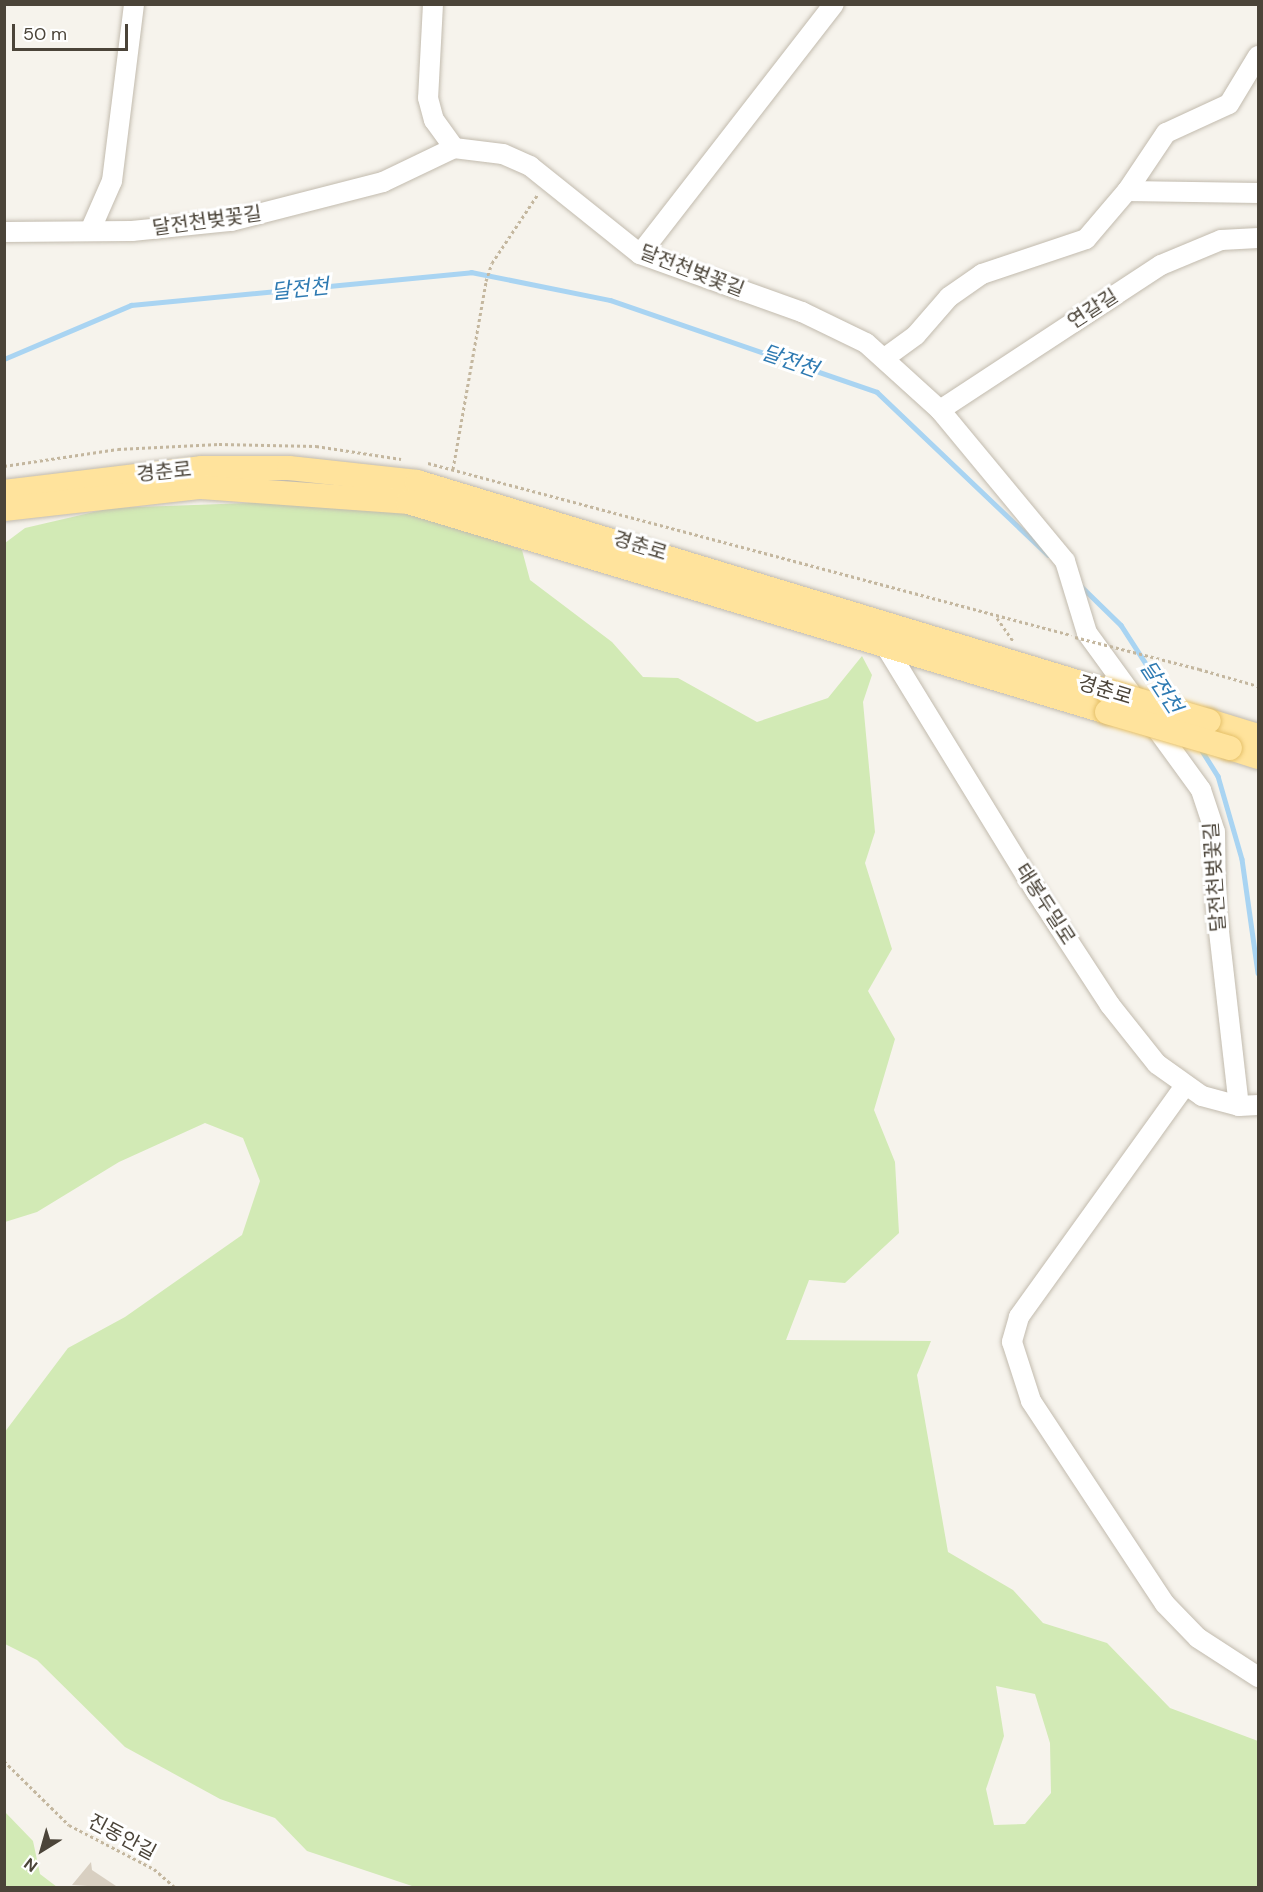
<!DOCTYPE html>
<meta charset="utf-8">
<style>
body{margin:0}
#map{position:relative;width:1263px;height:1892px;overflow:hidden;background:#f6f3ec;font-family:"DM Sans","Noto Sans KR",sans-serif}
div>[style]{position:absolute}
.green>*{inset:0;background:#d2eab5}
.stream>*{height:4.5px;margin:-2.25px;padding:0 2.25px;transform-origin:2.25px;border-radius:2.25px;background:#a9d4f2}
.building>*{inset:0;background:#d8cfc1}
.path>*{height:3px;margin-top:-1.5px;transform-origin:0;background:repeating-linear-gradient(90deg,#c4b79f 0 3px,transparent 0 6px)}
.roads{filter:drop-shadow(0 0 2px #c2bbae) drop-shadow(0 0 2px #c2bbae)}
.minor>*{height:20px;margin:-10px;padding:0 10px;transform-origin:10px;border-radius:10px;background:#fff}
.major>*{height:24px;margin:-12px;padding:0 12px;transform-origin:12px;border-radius:12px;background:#ffe39c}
.path-bridge>*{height:3px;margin-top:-1.5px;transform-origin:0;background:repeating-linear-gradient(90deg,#c4b79f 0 3px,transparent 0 6px)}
.bridges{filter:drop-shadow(0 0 2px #e6c16a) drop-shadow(0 0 2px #e6c16a)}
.major-bridge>*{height:24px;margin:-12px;padding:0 12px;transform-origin:12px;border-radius:12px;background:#ffe39c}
span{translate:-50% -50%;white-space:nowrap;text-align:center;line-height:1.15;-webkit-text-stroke:6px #fff;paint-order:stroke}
.street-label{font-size:20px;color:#4b4439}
.water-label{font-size:21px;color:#2e7ab2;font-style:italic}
.frame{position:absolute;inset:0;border:6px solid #4b4439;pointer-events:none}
.north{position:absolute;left:12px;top:1820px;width:60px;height:60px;-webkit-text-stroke:4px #fff;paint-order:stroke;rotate:217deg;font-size:16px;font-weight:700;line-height:24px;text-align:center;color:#4b4439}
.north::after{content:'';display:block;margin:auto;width:21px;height:27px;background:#4b4439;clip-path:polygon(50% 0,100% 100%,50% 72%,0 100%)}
.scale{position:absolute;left:12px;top:24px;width:116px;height:27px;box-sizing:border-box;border:3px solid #4b4439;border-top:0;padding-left:8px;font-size:18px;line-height:21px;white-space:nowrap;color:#4b4439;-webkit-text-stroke:4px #fff;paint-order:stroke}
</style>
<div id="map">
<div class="green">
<div style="clip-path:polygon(evenodd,278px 502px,427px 515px,522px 550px,530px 580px,612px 642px,643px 677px,678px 678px,757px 722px,828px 698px,862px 656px,872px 675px,863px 702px,875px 832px,865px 863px,892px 949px,868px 991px,895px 1039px,874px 1110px,895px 1162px,899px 1233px,845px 1283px,809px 1280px,786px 1340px,931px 1341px,917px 1375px,948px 1552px,1013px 1590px,1043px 1623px,1107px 1643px,1170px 1708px,1258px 1741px,1258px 1887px,418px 1888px,307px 1851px,275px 1818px,220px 1799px,125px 1747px,37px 1660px,5px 1644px,4px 1433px,68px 1348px,125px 1317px,242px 1235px,260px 1181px,243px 1138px,205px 1123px,119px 1162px,37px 1212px,5px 1222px,5px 543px,25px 528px,111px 508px,278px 502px,996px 1686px,1035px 1694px,1050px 1743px,1051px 1793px,1025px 1824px,994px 1825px,986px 1789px,1004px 1736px,996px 1686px)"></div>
<div style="clip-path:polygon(5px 1812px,33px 1841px,40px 1874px,57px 1887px,5px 1887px)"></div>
</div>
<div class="stream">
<div style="left:4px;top:359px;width:138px;rotate:-23deg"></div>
<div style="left:131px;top:305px;width:342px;rotate:-5.5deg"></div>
<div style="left:471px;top:272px;width:142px;rotate:11.4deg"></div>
<div style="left:610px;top:300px;width:282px;rotate:19deg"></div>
<div style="left:877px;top:392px;width:236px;rotate:43.6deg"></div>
<div style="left:1080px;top:585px;width:57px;rotate:44.3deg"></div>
<div style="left:1121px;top:625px;width:90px;rotate:57.2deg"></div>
<div style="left:1201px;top:749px;width:32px;rotate:58deg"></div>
<div style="left:1218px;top:776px;width:86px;rotate:73.9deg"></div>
<div style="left:1242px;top:859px;width:115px;rotate:82deg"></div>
</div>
<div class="building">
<div style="clip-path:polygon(91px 1862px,92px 1870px,119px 1888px,72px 1885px)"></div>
</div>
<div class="path">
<div style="left:428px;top:463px;width:666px;rotate:14.98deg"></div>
<div style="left:4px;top:466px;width:115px;rotate:-8.5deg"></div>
<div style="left:118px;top:449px;width:101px;rotate:-2.8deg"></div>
<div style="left:219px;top:444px;width:97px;rotate:1.2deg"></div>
<div style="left:316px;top:446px;width:86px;rotate:8.7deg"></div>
<div style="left:453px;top:469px;width:191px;rotate:-80deg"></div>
<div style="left:486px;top:281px;width:19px;rotate:-72deg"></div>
<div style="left:492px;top:263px;width:83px;rotate:-56.3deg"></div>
<div style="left:997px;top:618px;width:29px;rotate:55deg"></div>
<div style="left:1199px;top:669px;width:61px;rotate:16.1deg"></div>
<div style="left:4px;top:1761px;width:91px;rotate:44.6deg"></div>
<div style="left:69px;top:1825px;width:96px;rotate:27.4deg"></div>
<div style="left:154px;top:1869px;width:29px;rotate:41deg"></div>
</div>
<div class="roads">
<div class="minor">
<div style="left:433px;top:4px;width:94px;rotate:93deg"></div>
<div style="left:428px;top:98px;width:23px;rotate:75deg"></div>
<div style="left:434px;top:120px;width:34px;rotate:54deg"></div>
<div style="left:1127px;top:191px;width:70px;rotate:-56.1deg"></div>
<div style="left:1166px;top:133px;width:69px;rotate:-24.7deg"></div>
<div style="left:1229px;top:104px;width:56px;rotate:-58.9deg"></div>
<div style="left:90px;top:231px;width:55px;rotate:-66.3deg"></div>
<div style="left:112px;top:181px;width:178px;rotate:-82.9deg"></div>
<div style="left:4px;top:232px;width:128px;rotate:-0.4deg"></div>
<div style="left:132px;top:231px;width:100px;rotate:-5.8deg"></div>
<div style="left:231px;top:221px;width:157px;rotate:-14.4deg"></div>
<div style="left:383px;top:182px;width:79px;rotate:-25.6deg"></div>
<div style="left:454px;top:148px;width:49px;rotate:7deg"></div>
<div style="left:503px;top:154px;width:30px;rotate:24deg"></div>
<div style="left:530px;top:166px;width:141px;rotate:38.7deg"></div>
<div style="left:640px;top:254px;width:172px;rotate:19.7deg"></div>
<div style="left:802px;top:312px;width:71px;rotate:25.8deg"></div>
<div style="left:866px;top:343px;width:100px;rotate:42.2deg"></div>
<div style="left:940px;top:410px;width:196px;rotate:50.4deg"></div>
<div style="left:1065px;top:561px;width:75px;rotate:73deg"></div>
<div style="left:1087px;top:633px;width:194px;rotate:54deg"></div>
<div style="left:1201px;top:790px;width:44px;rotate:71.6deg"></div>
<div style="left:1215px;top:832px;width:73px;rotate:89.2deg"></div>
<div style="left:1216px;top:905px;width:202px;rotate:83.5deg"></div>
<div style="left:640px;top:254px;width:316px;rotate:-52.2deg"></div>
<div style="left:886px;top:357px;width:37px;rotate:-36deg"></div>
<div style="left:916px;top:335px;width:50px;rotate:-49deg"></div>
<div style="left:949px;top:297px;width:40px;rotate:-34.9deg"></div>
<div style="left:982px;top:274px;width:110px;rotate:-18.6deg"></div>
<div style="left:1086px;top:239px;width:63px;rotate:-49.5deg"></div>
<div style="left:1127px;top:191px;width:131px;rotate:0.9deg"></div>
<div style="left:940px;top:410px;width:264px;rotate:-33.3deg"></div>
<div style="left:1161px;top:265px;width:65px;rotate:-22.6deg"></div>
<div style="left:1221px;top:240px;width:37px;rotate:-3deg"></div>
<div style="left:883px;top:642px;width:294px;rotate:58.5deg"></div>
<div style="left:1037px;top:893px;width:134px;rotate:56.9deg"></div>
<div style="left:1110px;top:1005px;width:75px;rotate:51.5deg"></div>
<div style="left:1157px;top:1064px;width:55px;rotate:35.4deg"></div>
<div style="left:1202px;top:1096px;width:38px;rotate:15deg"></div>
<div style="left:1239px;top:1106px;width:19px;rotate:-3deg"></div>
<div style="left:1184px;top:1087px;width:283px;rotate:125.7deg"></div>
<div style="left:1019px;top:1317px;width:26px;rotate:106deg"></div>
<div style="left:1012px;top:1342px;width:62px;rotate:72.1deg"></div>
<div style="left:1031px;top:1401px;width:243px;rotate:56.6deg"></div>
<div style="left:1165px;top:1604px;width:47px;rotate:45.9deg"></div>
<div style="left:1198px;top:1638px;width:72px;rotate:33deg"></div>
</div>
<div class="major">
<div style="left:4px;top:492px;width:198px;rotate:-6.9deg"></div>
<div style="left:201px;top:468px;width:88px"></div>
<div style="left:289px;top:468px;width:129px;rotate:6.2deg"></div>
<div style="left:417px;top:482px;width:721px;rotate:16.85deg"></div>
<div style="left:4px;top:509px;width:196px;rotate:-6.4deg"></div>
<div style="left:199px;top:487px;width:210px;rotate:4.1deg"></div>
<div style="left:408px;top:502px;width:730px;rotate:16.72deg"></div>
<div style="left:1209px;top:721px;width:51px;rotate:17deg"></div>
<div style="left:1230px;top:748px;width:29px;rotate:18deg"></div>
</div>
</div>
<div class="path-bridge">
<div style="left:1075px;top:637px;width:128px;rotate:14.5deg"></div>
</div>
<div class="bridges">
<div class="major-bridge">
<div style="left:1107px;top:691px;width:106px;rotate:16.4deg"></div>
<div style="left:1107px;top:712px;width:128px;rotate:16.3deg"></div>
</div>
</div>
<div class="street-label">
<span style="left:207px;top:221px;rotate:-8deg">달전천벚꽃길</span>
<span style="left:692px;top:271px;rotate:21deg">달전천벚꽃길</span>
<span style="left:1093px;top:309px;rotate:-33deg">연갈길</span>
<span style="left:164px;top:472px;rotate:-6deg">경춘로</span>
<span style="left:640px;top:546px;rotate:17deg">경춘로</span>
<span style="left:1105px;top:690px;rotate:17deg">경춘로</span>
<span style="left:1215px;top:877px;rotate:-94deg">달전천벚꽃길</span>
<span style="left:1045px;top:904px;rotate:57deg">태봉두밀로</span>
<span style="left:122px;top:1837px;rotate:28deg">진동안길</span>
</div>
<div class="water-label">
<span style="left:300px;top:289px;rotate:-6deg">달전천</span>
<span style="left:790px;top:361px;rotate:19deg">달전천</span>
<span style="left:1161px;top:687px;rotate:57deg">달전천</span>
</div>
<div class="frame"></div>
<div class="north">N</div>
<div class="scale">50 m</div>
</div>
